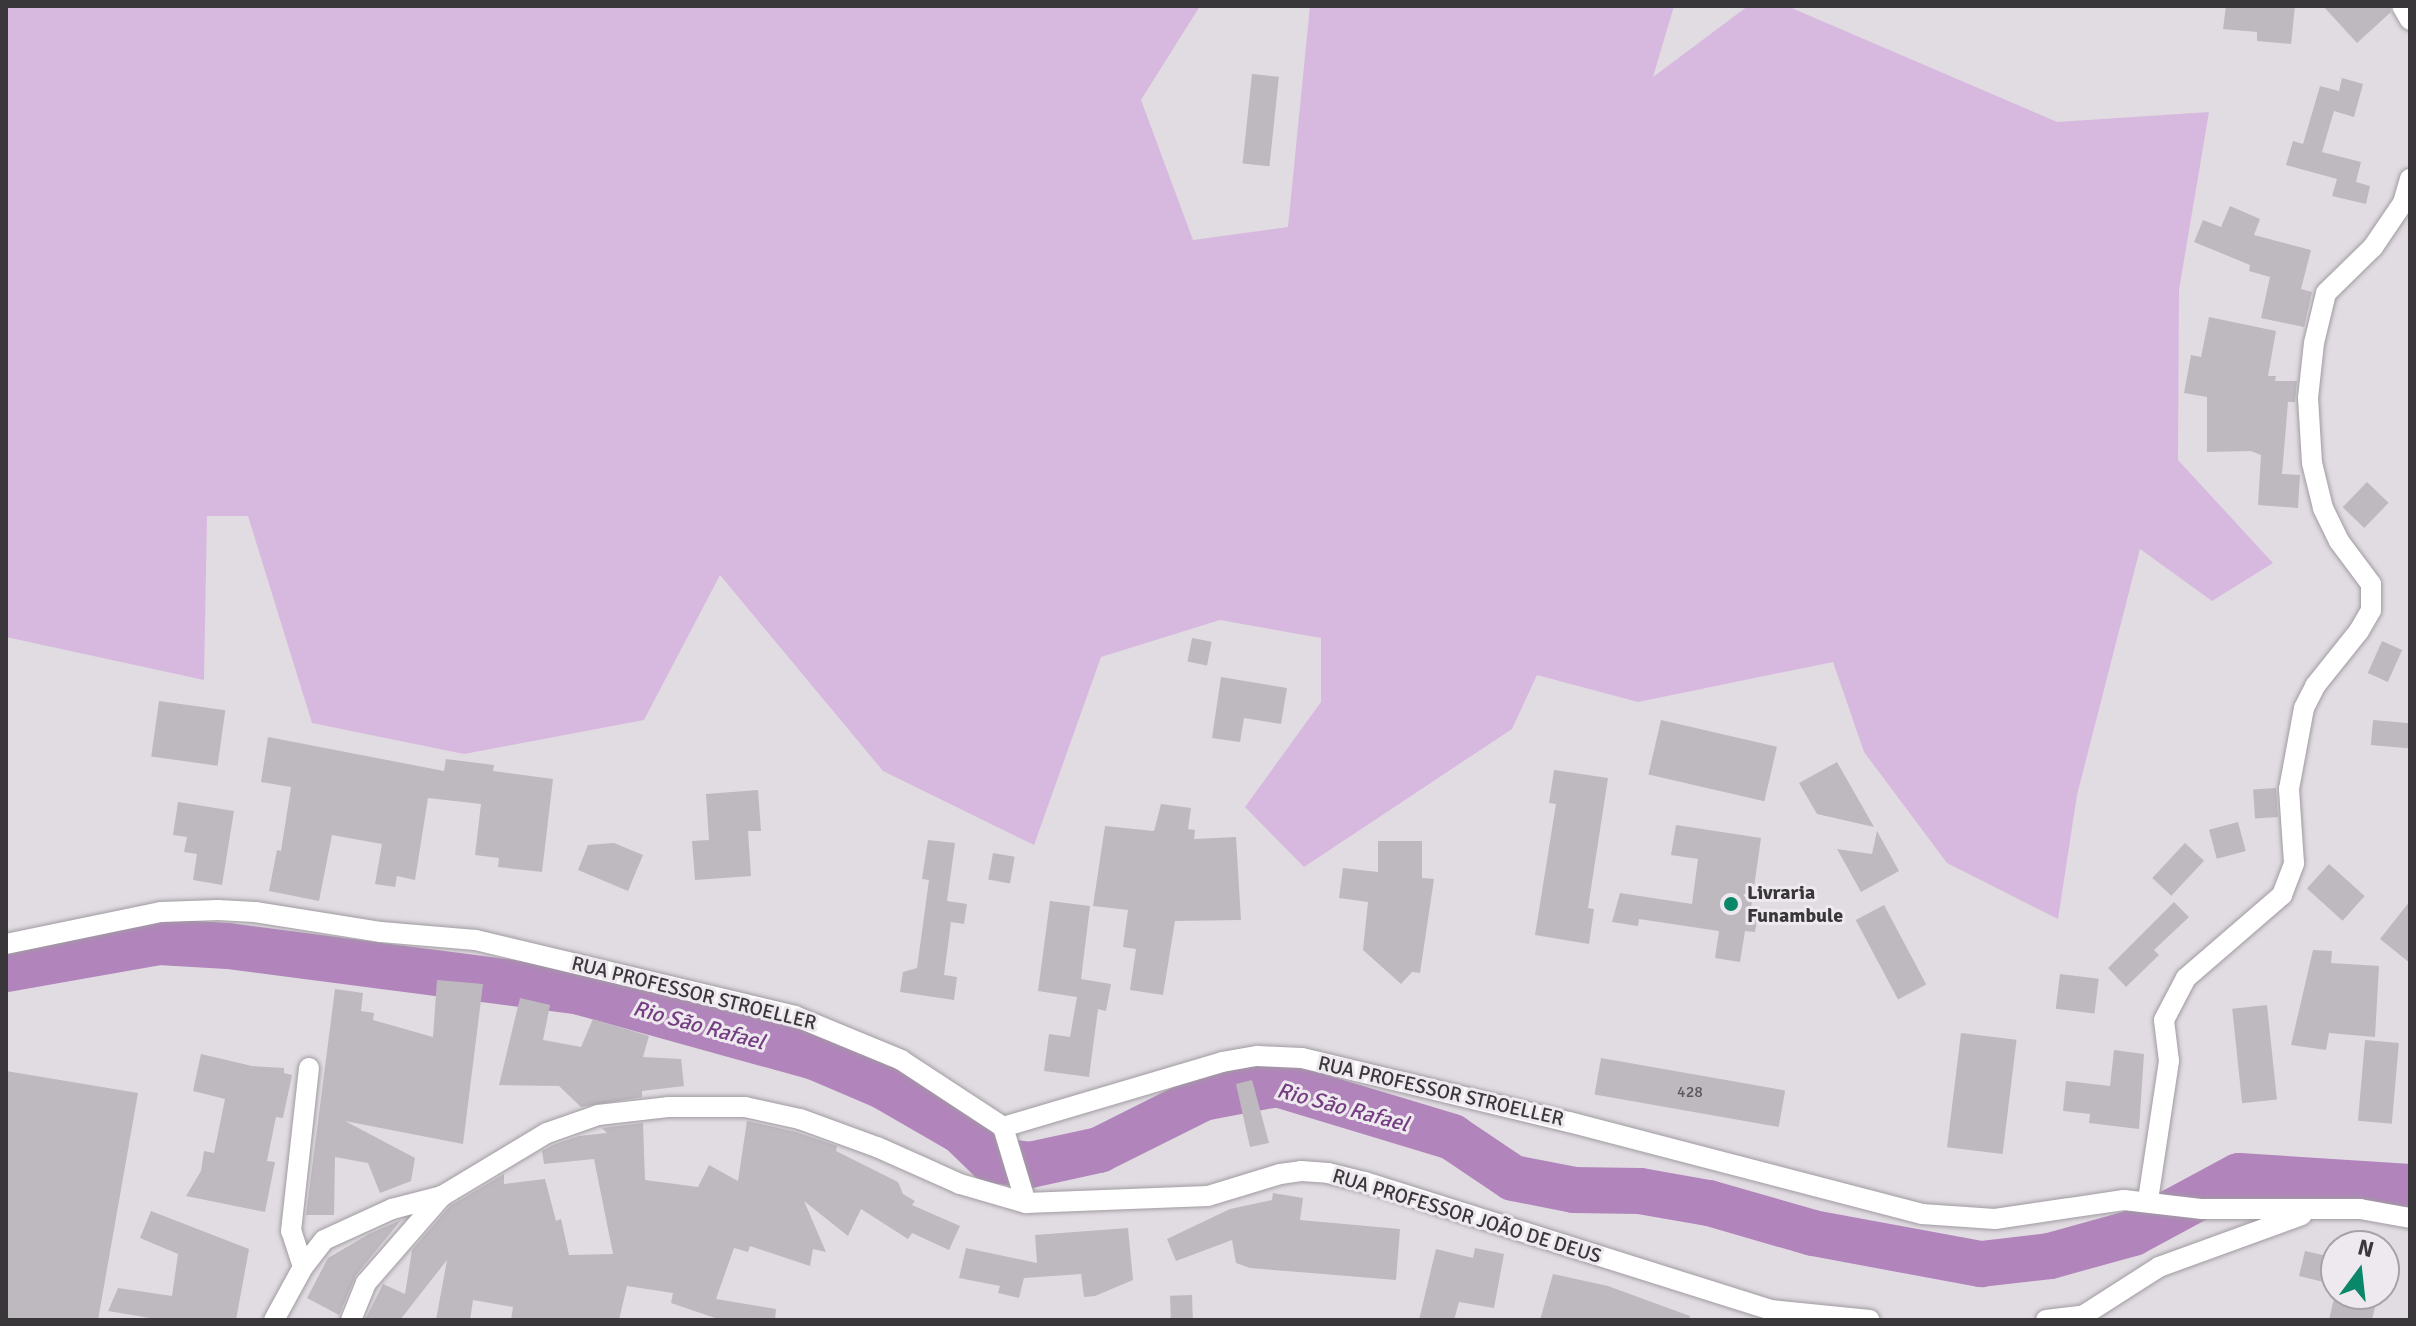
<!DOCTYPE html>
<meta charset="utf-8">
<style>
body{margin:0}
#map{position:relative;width:2416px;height:1326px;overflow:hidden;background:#e1dce2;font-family:Signika,sans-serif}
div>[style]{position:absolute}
.green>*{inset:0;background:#d7b9df}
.river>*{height:46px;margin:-23px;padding:0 23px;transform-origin:23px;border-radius:23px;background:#b185bb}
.building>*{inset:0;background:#beb9bf;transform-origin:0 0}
.roads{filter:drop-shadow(0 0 2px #a09ba1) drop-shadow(0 0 2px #a09ba1)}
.street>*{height:20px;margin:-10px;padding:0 10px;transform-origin:10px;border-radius:10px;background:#fff}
.dots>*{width:22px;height:22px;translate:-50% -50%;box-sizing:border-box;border:4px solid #eee9ef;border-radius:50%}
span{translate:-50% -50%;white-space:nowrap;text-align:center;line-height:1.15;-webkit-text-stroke:6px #eee9ef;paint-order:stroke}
.number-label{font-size:16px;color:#5a585a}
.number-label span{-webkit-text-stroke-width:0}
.poi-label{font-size:20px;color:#393739;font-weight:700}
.left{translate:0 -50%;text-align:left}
.street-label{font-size:20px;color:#393739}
.water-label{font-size:22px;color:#743e81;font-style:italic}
.frame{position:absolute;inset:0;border:8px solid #393739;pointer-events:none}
.north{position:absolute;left:2320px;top:1230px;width:80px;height:80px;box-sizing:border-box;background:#eee9ef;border:2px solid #a6a2a6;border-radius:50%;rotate:15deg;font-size:22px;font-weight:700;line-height:32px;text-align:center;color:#393739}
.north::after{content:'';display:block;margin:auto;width:28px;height:36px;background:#0a8668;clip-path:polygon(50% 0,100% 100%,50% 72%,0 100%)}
</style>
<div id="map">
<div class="green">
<div style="clip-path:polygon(6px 6px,1200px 6px,1141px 100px,1193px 240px,1288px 227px,1310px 6px,1674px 6px,1653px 77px,1748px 6px,1787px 6px,2057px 122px,2209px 112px,2179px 290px,2178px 460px,2273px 563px,2212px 601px,2140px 549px,2077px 795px,2058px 919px,1947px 863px,1864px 752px,1833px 662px,1638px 702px,1537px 675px,1512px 729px,1304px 867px,1245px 807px,1321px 702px,1321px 638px,1220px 620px,1101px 657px,1034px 845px,883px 771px,720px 575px,644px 720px,464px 754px,312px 723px,248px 516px,207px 516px,204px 680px,6px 637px)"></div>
</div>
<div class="river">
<div style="left:6px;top:969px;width:155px;rotate:-10deg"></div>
<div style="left:159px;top:942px;width:69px;rotate:3.3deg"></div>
<div style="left:228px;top:946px;width:355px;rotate:7.4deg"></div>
<div style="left:580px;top:992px;width:244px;rotate:15.5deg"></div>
<div style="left:815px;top:1057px;width:74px;rotate:23.1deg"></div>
<div style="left:883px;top:1086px;width:90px;rotate:30deg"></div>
<div style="left:961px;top:1131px;width:42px;rotate:44deg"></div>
<div style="left:991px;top:1160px;width:39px;rotate:7deg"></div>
<div style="left:1030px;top:1165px;width:71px;rotate:-12.3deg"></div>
<div style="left:1099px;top:1150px;width:116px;rotate:-26.6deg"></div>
<div style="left:1203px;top:1098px;width:75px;rotate:-10.7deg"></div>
<div style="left:1277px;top:1084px;width:183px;rotate:16.8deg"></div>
<div style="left:1452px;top:1137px;width:73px;rotate:33.9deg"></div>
<div style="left:1513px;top:1178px;width:62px;rotate:11.1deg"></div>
<div style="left:1574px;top:1190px;width:66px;rotate:0.9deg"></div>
<div style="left:1640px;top:1191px;width:70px;rotate:9.9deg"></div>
<div style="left:1709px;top:1203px;width:108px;rotate:16.1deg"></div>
<div style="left:1813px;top:1233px;width:171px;rotate:10.5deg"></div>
<div style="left:1981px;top:1264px;width:69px;rotate:-6.6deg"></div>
<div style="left:2050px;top:1256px;width:86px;rotate:-15.5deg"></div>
<div style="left:2133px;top:1233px;width:120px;rotate:-28.3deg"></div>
<div style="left:2239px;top:1176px;width:171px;rotate:3.7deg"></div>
</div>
<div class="building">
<div style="clip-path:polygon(2226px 6px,2295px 6px,2291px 44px,2257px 41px,2257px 32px,2223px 29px)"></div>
<div style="clip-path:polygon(2323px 6px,2389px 6px,2391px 12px,2357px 43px)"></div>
<div style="left:1252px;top:74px;width:27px;height:90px;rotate:6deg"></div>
<div style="clip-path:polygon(2342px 78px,2363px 84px,2354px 117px,2334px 111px,2322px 152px,2361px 162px,2356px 182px,2370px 186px,2366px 204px,2332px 196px,2337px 179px,2286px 165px,2293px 141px,2303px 144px,2320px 86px,2339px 91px)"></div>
<div style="clip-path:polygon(2230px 206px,2260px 219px,2254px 235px,2311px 250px,2301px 289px,2312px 292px,2304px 327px,2261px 318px,2270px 277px,2249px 271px,2250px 265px,2194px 242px,2203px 220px,2221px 227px)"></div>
<div style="clip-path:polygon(2209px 317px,2276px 331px,2268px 376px,2276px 376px,2275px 381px,2297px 381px,2295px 402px,2288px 402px,2282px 474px,2300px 475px,2298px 508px,2258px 505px,2261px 455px,2251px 451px,2207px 452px,2207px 397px,2184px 393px,2191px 355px,2201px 357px)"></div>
<div style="left:2367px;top:482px;width:30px;height:35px;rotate:44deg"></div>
<div style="left:1192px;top:638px;width:20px;height:24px;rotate:11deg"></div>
<div style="left:2382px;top:641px;width:22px;height:35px;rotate:24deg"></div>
<div style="clip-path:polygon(1221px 677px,1287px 688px,1281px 724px,1244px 718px,1240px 742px,1212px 738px)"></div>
<div style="left:159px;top:701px;width:67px;height:56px;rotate:8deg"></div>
<div style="left:1661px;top:720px;width:119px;height:56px;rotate:13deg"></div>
<div style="left:2373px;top:720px;width:37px;height:25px;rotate:5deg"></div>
<div style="clip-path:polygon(268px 737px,444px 771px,446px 759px,494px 765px,493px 771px,553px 779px,542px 872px,498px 867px,499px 858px,475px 855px,481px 804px,428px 798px,415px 880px,397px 876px,395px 887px,375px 884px,382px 844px,332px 835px,319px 901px,269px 891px,277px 850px,281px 851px,291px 787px,261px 782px)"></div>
<div style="clip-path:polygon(1837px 762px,1874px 827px,1817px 814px,1799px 783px)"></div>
<div style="clip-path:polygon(1554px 770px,1608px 778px,1588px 908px,1594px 909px,1589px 944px,1535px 935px,1556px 804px,1549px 803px)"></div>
<div style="left:2276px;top:788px;width:29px;height:23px;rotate:86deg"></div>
<div style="clip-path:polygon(758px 790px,761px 831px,748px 831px,751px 876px,695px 880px,692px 841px,709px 840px,706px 794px)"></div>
<div style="clip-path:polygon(178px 802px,234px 811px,222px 885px,193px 880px,197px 854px,184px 852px,187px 837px,173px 835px)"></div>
<div style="clip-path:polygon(1161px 804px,1191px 808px,1188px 829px,1195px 830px,1194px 839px,1236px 837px,1241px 920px,1175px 921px,1163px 995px,1130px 990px,1136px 949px,1123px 947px,1128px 910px,1093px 906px,1105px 826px,1154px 831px)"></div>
<div style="left:2238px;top:822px;width:30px;height:30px;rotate:75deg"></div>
<div style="clip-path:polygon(1676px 825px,1761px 838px,1751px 908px,1759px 909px,1755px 932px,1745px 931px,1740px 962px,1715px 958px,1719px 931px,1639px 919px,1638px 926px,1612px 922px,1620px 893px,1692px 904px,1698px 859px,1671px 855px)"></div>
<div style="clip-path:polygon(1877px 831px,1899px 871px,1861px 892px,1837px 849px,1872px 854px)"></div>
<div style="clip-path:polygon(928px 840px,955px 843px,947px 901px,967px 904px,964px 924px,951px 922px,944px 975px,957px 977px,954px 1000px,900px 992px,903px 972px,917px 968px,929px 880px,922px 879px)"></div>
<div style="clip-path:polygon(1378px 841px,1422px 841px,1422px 878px,1434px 879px,1420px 973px,1412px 972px,1401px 984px,1363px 950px,1368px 902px,1339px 898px,1343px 868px,1378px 872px)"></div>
<div style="clip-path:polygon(614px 843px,643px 855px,628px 891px,578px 870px,588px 845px)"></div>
<div style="left:2185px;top:843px;width:26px;height:48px;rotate:43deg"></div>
<div style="left:993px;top:853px;width:22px;height:27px;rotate:10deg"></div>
<div style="left:2329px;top:864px;width:48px;height:33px;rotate:42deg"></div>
<div style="clip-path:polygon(1050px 901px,1090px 906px,1081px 979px,1111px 984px,1106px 1011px,1098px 1009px,1089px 1077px,1044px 1071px,1049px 1034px,1070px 1037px,1077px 997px,1038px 991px)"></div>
<div style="clip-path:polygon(2410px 901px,2410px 963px,2380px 939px)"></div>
<div style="clip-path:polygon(2174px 902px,2189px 917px,2154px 950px,2159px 955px,2126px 987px,2108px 968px)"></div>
<div style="left:1884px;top:905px;width:90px;height:32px;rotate:62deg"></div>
<div style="clip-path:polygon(2313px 950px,2332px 951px,2331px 963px,2379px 966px,2375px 1037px,2329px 1033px,2326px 1050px,2291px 1045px)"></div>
<div style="left:2060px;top:974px;width:39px;height:35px;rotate:7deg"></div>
<div style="clip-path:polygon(437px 980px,483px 984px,463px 1144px,345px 1121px,415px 1158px,411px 1181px,380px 1193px,368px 1163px,335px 1157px,334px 1215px,306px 1215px,335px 989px,363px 993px,361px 1011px,374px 1013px,373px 1020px,433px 1037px)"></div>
<div style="clip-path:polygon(520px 998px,550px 1005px,543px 1040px,581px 1047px,593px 1019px,649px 1036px,643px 1057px,681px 1059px,684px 1086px,642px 1091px,642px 1097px,581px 1107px,559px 1086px,499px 1085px)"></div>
<div style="left:2267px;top:1005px;width:95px;height:35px;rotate:84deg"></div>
<div style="left:1961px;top:1033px;width:56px;height:115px;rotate:7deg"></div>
<div style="left:2365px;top:1040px;width:34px;height:81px;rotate:5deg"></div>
<div style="clip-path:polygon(2114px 1050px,2144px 1054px,2139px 1129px,2089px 1123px,2090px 1114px,2063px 1111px,2066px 1081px,2110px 1086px)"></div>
<div style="clip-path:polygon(201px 1054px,252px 1066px,284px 1068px,284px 1073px,292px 1075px,283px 1118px,276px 1117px,267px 1161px,275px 1162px,265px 1212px,186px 1196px,201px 1171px,204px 1151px,214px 1153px,225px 1099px,193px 1091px)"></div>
<div style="left:1601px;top:1058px;width:187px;height:37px;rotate:10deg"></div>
<div style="clip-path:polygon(6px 1071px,138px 1093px,98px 1320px,6px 1320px)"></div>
<div style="clip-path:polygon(1252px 1080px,1269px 1143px,1250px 1147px,1236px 1084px)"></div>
<div style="clip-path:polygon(747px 1121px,796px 1132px,837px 1146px,836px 1151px,898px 1182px,903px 1194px,915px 1201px,912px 1205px,960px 1226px,949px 1250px,912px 1233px,908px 1239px,861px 1209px,848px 1236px,804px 1201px,826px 1252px,813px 1249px,810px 1266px,750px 1246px,748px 1252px,734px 1248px,716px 1299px,776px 1309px,775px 1320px,721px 1320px,671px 1303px,673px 1293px,627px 1286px,619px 1320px,511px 1320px,513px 1307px,473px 1300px,470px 1320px,436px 1320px,447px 1260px,400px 1320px,365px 1320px,383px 1284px,405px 1294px,412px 1250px,450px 1206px,504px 1174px,504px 1184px,545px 1179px,556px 1221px,561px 1219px,569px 1255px,613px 1254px,594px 1159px,544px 1164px,542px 1151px,553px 1145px,579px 1136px,607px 1133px,602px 1128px,643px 1123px,645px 1180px,698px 1187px,709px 1165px,738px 1181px)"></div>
<div style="clip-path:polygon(1273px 1193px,1303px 1198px,1300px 1220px,1400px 1229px,1396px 1280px,1250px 1268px,1236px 1263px,1232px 1240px,1176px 1261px,1167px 1239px,1230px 1209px,1272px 1200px)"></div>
<div style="clip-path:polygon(151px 1211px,249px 1249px,236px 1320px,162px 1320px,108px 1311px,118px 1288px,172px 1296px,178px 1254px,140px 1238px)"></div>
<div style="clip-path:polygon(401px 1220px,356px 1275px,339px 1315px,307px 1298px,328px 1258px,369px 1234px)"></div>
<div style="clip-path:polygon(1128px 1228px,1133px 1280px,1095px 1296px,1084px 1297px,1081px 1274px,1024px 1278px,1019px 1298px,998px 1293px,1000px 1286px,959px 1278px,966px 1248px,1037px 1263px,1035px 1235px)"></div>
<div style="clip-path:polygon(1475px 1248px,1504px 1254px,1494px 1308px,1459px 1302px,1454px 1320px,1419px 1320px,1436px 1249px,1473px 1258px)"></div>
<div style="clip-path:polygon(2305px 1251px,2336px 1258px,2336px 1285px,2299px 1276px)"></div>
<div style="clip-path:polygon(1553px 1274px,1608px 1286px,1690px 1316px,1689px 1320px,1540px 1320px)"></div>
<div style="clip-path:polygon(2335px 1294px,2378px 1294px,2372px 1320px,2329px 1320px)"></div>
<div style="left:1192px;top:1295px;width:23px;height:22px;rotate:88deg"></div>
</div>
<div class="roads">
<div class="street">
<div style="left:2402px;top:6px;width:16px;rotate:60deg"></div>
<div style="left:6px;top:944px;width:158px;rotate:-11.7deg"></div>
<div style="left:161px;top:912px;width:57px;rotate:-2deg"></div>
<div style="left:218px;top:910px;width:37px;rotate:3deg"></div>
<div style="left:255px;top:912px;width:128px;rotate:9deg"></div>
<div style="left:381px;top:932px;width:95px;rotate:4.8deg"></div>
<div style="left:476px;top:940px;width:328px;rotate:13.4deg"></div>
<div style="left:795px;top:1016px;width:115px;rotate:22.5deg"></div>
<div style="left:901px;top:1060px;width:122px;rotate:33.3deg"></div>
<div style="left:1003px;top:1127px;width:228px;rotate:-16.5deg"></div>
<div style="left:1222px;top:1062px;width:36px;rotate:-10deg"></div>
<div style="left:1257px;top:1056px;width:45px;rotate:2.5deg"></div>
<div style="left:1302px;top:1058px;width:275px;rotate:13.5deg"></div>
<div style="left:1569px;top:1122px;width:365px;rotate:14.6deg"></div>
<div style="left:1922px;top:1214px;width:73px;rotate:3.9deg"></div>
<div style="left:1995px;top:1219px;width:130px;rotate:-8.4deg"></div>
<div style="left:2124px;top:1200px;width:79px;rotate:6.6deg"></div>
<div style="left:2202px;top:1209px;width:158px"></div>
<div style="left:2360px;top:1209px;width:51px;rotate:10.2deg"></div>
<div style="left:1003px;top:1127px;width:79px;rotate:73.2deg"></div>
<div style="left:2148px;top:1200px;width:141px;rotate:-81.4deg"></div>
<div style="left:2169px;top:1061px;width:41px;rotate:-97deg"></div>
<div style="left:2164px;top:1020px;width:47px;rotate:-62.4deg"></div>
<div style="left:2186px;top:978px;width:127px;rotate:-40.8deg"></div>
<div style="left:2282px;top:895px;width:34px;rotate:-69deg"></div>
<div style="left:2294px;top:863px;width:74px;rotate:-93.9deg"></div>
<div style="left:2289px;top:789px;width:82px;rotate:-79.5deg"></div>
<div style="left:2304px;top:708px;width:25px;rotate:-63deg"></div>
<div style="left:2315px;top:686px;width:70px;rotate:-51.3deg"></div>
<div style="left:2359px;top:631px;width:24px;rotate:-60deg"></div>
<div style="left:2371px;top:610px;width:26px;rotate:-90deg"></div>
<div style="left:2371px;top:584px;width:54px;rotate:-126.7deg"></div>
<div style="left:2339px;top:541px;width:37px;rotate:-116deg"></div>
<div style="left:2323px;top:508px;width:46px;rotate:-103.7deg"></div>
<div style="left:2312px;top:463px;width:65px;rotate:-93.5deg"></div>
<div style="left:2308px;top:398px;width:55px;rotate:-83.8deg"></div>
<div style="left:2314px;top:343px;width:51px;rotate:-76.5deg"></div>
<div style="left:2326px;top:293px;width:66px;rotate:-44.4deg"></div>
<div style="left:2373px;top:247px;width:53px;rotate:-55.7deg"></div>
<div style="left:2403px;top:203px;width:25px;rotate:-74deg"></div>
<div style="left:303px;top:1267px;width:38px;rotate:-108deg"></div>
<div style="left:291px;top:1231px;width:164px;rotate:-83.7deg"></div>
<div style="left:274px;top:1320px;width:60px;rotate:-61.3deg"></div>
<div style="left:303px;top:1267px;width:34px;rotate:-52deg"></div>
<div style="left:324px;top:1240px;width:75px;rotate:-24.5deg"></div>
<div style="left:392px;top:1209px;width:52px;rotate:-14.6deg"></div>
<div style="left:442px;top:1196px;width:122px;rotate:-31deg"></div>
<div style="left:547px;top:1133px;width:54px;rotate:-19.4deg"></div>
<div style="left:598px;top:1115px;width:70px;rotate:-6.5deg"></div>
<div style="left:668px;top:1107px;width:77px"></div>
<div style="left:745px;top:1107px;width:56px;rotate:12.3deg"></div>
<div style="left:800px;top:1119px;width:82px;rotate:20deg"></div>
<div style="left:877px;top:1147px;width:91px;rotate:24deg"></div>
<div style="left:960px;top:1184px;width:69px;rotate:16.1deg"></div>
<div style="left:1026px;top:1203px;width:182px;rotate:-2.2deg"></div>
<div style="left:1208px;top:1196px;width:75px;rotate:-17deg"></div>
<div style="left:1280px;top:1174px;width:21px;rotate:-8deg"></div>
<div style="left:1301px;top:1171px;width:27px;rotate:4deg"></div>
<div style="left:1328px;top:1173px;width:38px;rotate:14deg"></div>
<div style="left:1365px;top:1182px;width:425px;rotate:17.5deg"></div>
<div style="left:1770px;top:1310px;width:100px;rotate:5.7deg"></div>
<div style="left:351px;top:1320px;width:40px;rotate:-68deg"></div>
<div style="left:366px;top:1283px;width:116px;rotate:-48.9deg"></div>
<div style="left:2046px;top:1320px;width:38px;rotate:-7deg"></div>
<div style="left:2084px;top:1315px;width:89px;rotate:-32.6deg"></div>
<div style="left:2159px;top:1267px;width:152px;rotate:-20deg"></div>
</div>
</div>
<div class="dots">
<div style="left:1731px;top:904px;background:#0a8668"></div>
</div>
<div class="number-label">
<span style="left:1690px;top:1092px">428</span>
</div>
<div class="poi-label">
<span class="left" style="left:1747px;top:904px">Livraria<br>Funambule</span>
</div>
<div class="street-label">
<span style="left:694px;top:993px;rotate:14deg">RUA PROFESSOR STROELLER</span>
<span style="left:1441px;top:1091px;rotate:13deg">RUA PROFESSOR STROELLER</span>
<span style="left:1467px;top:1216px;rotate:17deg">RUA PROFESSOR JOÃO DE DEUS</span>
</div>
<div class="water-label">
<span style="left:699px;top:1025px;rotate:15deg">Rio São Rafael</span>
<span style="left:1343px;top:1107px;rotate:15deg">Rio São Rafael</span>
</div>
<div class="frame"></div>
<div class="north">N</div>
</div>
